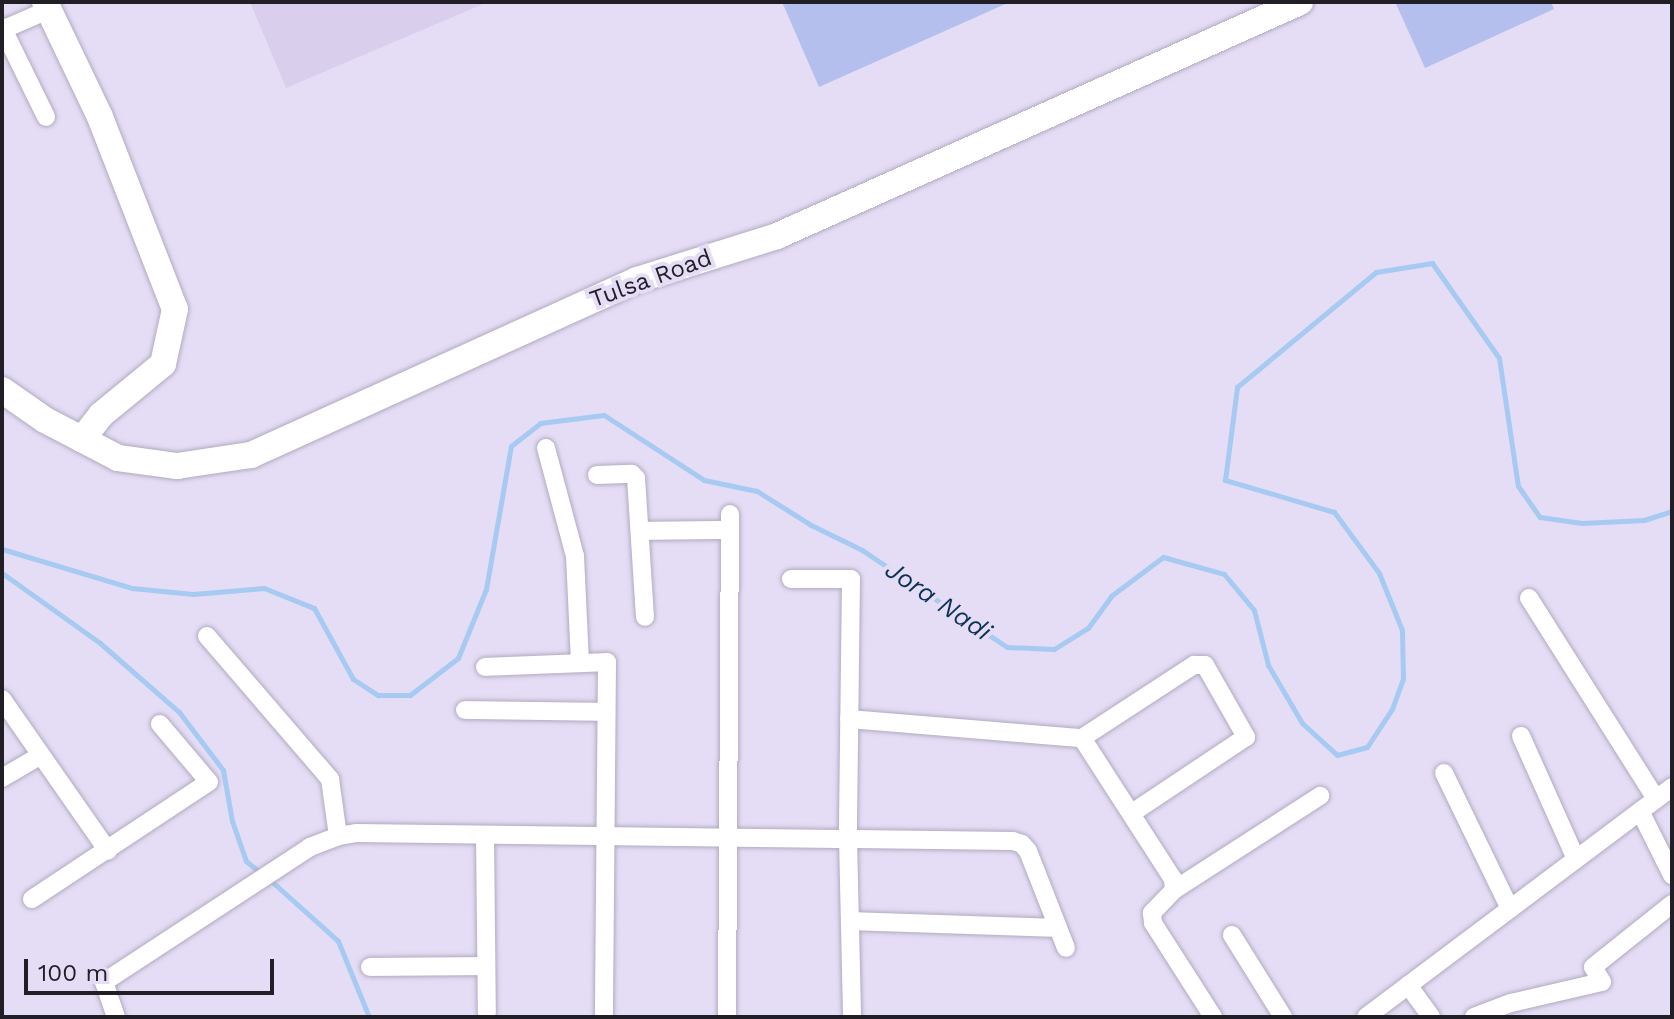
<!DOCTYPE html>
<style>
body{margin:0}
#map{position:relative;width:1674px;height:1019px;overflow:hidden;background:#e5ddf5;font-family:"Work Sans",sans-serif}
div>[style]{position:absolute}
.built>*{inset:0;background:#d9cfed}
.stream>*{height:5px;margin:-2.5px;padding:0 2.5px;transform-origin:2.5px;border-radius:2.5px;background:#a6caf1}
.building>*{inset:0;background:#b5bfee}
.roads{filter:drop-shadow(0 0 2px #b1aac0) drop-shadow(0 0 2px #b1aac0)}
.street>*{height:18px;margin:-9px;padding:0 9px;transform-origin:9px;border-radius:9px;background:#fff}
.secondary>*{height:26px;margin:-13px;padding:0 13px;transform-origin:13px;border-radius:13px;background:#fff}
span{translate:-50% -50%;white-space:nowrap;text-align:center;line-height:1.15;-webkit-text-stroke:8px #e5ddf5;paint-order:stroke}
.street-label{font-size:24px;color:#211e26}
.water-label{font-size:26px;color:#0b3256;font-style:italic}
.frame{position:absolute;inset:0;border:4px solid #211e26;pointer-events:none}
.scale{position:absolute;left:24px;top:959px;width:250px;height:36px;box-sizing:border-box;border:4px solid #211e26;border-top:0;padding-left:10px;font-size:24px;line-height:28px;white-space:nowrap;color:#211e26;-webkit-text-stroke:6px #e5ddf5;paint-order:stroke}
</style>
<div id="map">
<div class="built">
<div style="clip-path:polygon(250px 2px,488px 2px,286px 88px)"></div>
</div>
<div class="stream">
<div style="left:2px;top:549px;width:136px;rotate:16.7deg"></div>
<div style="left:132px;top:588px;width:61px;rotate:5.6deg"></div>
<div style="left:193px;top:594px;width:71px;rotate:-4.8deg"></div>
<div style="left:264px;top:588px;width:54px;rotate:21.8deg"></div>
<div style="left:314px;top:608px;width:81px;rotate:61.2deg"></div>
<div style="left:353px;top:679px;width:30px;rotate:33deg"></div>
<div style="left:378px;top:695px;width:32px"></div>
<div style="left:410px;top:695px;width:61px;rotate:-37.6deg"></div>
<div style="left:458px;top:658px;width:74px;rotate:-67.9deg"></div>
<div style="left:486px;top:589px;width:145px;rotate:-80.1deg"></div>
<div style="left:511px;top:446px;width:37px;rotate:-38deg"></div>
<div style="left:540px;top:423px;width:64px;rotate:-7.1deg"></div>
<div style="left:604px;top:415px;width:119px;rotate:33deg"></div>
<div style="left:704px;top:480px;width:54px;rotate:11.7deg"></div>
<div style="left:757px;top:491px;width:64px;rotate:32.2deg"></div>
<div style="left:811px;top:525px;width:57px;rotate:26.1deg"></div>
<div style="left:862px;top:550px;width:174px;rotate:33.8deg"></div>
<div style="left:1007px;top:647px;width:47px;rotate:2.4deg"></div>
<div style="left:1054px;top:649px;width:40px;rotate:-32deg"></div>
<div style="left:1088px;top:628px;width:39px;rotate:-54deg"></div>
<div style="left:1111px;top:596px;width:65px;rotate:-36.9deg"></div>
<div style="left:1163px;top:557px;width:63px;rotate:15.6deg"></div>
<div style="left:1224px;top:574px;width:47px;rotate:50.2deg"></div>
<div style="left:1254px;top:610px;width:57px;rotate:75.7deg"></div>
<div style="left:1268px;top:665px;width:67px;rotate:59.6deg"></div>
<div style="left:1302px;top:723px;width:47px;rotate:42.4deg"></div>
<div style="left:1337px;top:755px;width:31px;rotate:-15deg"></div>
<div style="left:1367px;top:747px;width:45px;rotate:-56.7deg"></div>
<div style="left:1392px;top:709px;width:32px;rotate:-70deg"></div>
<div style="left:1403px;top:679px;width:49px;rotate:-91.2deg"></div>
<div style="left:1402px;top:630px;width:61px;rotate:-112deg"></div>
<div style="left:1379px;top:573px;width:76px;rotate:-126.4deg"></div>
<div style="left:1334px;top:512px;width:114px;rotate:-163.6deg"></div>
<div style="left:1225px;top:480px;width:94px;rotate:-82.6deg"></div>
<div style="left:1237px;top:387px;width:180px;rotate:-39.6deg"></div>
<div style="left:1376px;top:272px;width:57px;rotate:-9.1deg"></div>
<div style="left:1432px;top:263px;width:116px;rotate:54.8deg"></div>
<div style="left:1499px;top:358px;width:129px;rotate:81.6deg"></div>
<div style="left:1518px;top:486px;width:38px;rotate:55deg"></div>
<div style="left:1540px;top:517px;width:42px;rotate:8.1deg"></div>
<div style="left:1582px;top:523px;width:62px;rotate:-2.8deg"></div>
<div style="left:1644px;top:520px;width:29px;rotate:-18deg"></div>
<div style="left:2px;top:573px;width:120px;rotate:35.5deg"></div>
<div style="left:100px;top:643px;width:105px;rotate:41.1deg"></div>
<div style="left:179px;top:712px;width:73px;rotate:52.8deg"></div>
<div style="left:223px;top:770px;width:52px;rotate:80deg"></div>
<div style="left:232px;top:821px;width:42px;rotate:70.7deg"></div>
<div style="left:246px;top:861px;width:19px;rotate:39deg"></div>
<div style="left:269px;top:879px;width:93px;rotate:41.9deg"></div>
<div style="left:338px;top:941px;width:82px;rotate:67.8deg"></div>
</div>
<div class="building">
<div style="clip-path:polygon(782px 2px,1010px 2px,819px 87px)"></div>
<div style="clip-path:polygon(1400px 2px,1551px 2px,1554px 9px,1425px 68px,1396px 4px)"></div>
</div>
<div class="roads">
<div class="street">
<div style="left:2px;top:27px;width:100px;rotate:63.9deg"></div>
<div style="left:2px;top:30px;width:50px;rotate:-23.5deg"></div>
<div style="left:546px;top:448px;width:112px;rotate:75deg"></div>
<div style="left:575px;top:556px;width:107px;rotate:87.3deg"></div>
<div style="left:597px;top:475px;width:35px;rotate:-2deg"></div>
<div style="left:632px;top:474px;width:6px;rotate:45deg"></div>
<div style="left:636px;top:478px;width:139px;rotate:86.3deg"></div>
<div style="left:642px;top:531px;width:88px;rotate:-0.7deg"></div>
<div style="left:791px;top:579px;width:60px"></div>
<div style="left:851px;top:579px;width:259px;rotate:90.7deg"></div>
<div style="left:848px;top:838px;width:179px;rotate:88.7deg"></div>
<div style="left:1529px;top:598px;width:238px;rotate:57.7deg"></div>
<div style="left:207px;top:636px;width:189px;rotate:49.3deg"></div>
<div style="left:330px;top:779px;width:58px;rotate:82deg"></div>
<div style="left:485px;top:667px;width:122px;rotate:-2.3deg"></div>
<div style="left:607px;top:662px;width:355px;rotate:90.5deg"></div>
<div style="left:2px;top:699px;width:185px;rotate:55.1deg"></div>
<div style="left:465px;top:710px;width:141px;rotate:0.8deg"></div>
<div style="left:849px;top:719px;width:234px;rotate:4.7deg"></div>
<div style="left:1082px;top:738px;width:168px;rotate:57.2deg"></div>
<div style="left:1173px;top:879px;width:11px;rotate:85deg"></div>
<div style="left:1174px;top:890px;width:32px;rotate:134deg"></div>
<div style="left:1152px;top:913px;width:10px;rotate:84deg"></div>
<div style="left:1153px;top:923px;width:112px;rotate:57.4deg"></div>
<div style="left:1521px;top:736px;width:135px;rotate:65.9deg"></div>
<div style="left:1082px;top:738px;width:134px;rotate:-33.1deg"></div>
<div style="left:1194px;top:665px;width:11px"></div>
<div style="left:1205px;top:665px;width:83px;rotate:60.3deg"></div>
<div style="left:1246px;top:737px;width:137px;rotate:146.3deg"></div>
<div style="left:1444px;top:773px;width:151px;rotate:64.1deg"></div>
<div style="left:2px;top:778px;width:45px;rotate:-30.5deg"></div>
<div style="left:1640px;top:811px;width:72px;rotate:63.4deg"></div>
<div style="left:485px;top:835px;width:178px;rotate:89.4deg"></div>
<div style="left:1174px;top:890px;width:174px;rotate:-32.8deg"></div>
<div style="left:32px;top:899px;width:212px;rotate:-33.5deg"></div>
<div style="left:209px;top:782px;width:76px;rotate:-130.2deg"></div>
<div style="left:850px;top:921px;width:208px;rotate:1.9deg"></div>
<div style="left:1232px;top:935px;width:97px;rotate:58.1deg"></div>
<div style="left:370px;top:967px;width:116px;rotate:-0.5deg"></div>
<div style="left:1408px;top:985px;width:39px;rotate:54deg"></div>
<div style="left:116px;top:1017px;width:37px;rotate:-109deg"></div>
<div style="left:104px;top:982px;width:246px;rotate:-33.2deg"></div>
<div style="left:310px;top:847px;width:30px;rotate:-21deg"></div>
<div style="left:338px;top:836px;width:18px;rotate:-9deg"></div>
<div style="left:356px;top:833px;width:657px;rotate:0.7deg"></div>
<div style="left:1013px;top:841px;width:9px;rotate:18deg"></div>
<div style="left:1022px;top:844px;width:9px;rotate:49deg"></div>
<div style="left:1028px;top:851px;width:104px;rotate:68.6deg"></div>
<div style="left:727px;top:1017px;width:503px;rotate:-89.66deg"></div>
<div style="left:1366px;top:1017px;width:383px;rotate:-36.9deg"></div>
<div style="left:1474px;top:1017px;width:40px;rotate:-21deg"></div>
<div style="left:1511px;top:1003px;width:93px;rotate:-13deg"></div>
<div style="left:1602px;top:982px;width:17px;rotate:-121deg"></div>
<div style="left:1593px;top:967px;width:101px;rotate:-38.6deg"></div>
</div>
<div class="secondary">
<div style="left:45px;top:2px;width:127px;rotate:64.4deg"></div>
<div style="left:100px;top:117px;width:206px;rotate:68.7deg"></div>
<div style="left:175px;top:309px;width:56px;rotate:102.3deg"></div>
<div style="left:163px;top:364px;width:80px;rotate:140.6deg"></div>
<div style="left:101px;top:415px;width:31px;rotate:128deg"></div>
<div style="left:2px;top:390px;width:52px;rotate:34.9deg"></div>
<div style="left:45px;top:420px;width:82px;rotate:27.5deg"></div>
<div style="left:118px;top:458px;width:60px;rotate:7.7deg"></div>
<div style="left:177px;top:466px;width:75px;rotate:-8.5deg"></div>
<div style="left:251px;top:455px;width:424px;rotate:-24.4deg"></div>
<div style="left:637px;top:280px;width:147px;rotate:-17.4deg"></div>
<div style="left:777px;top:236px;width:573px;rotate:-24.1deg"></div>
</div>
</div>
<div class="street-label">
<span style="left:651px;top:279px;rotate:-20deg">Tulsa Road</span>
</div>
<div class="water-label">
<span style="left:938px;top:601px;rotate:34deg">Jora Nadi</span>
</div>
<div class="frame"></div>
<div class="scale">100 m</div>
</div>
